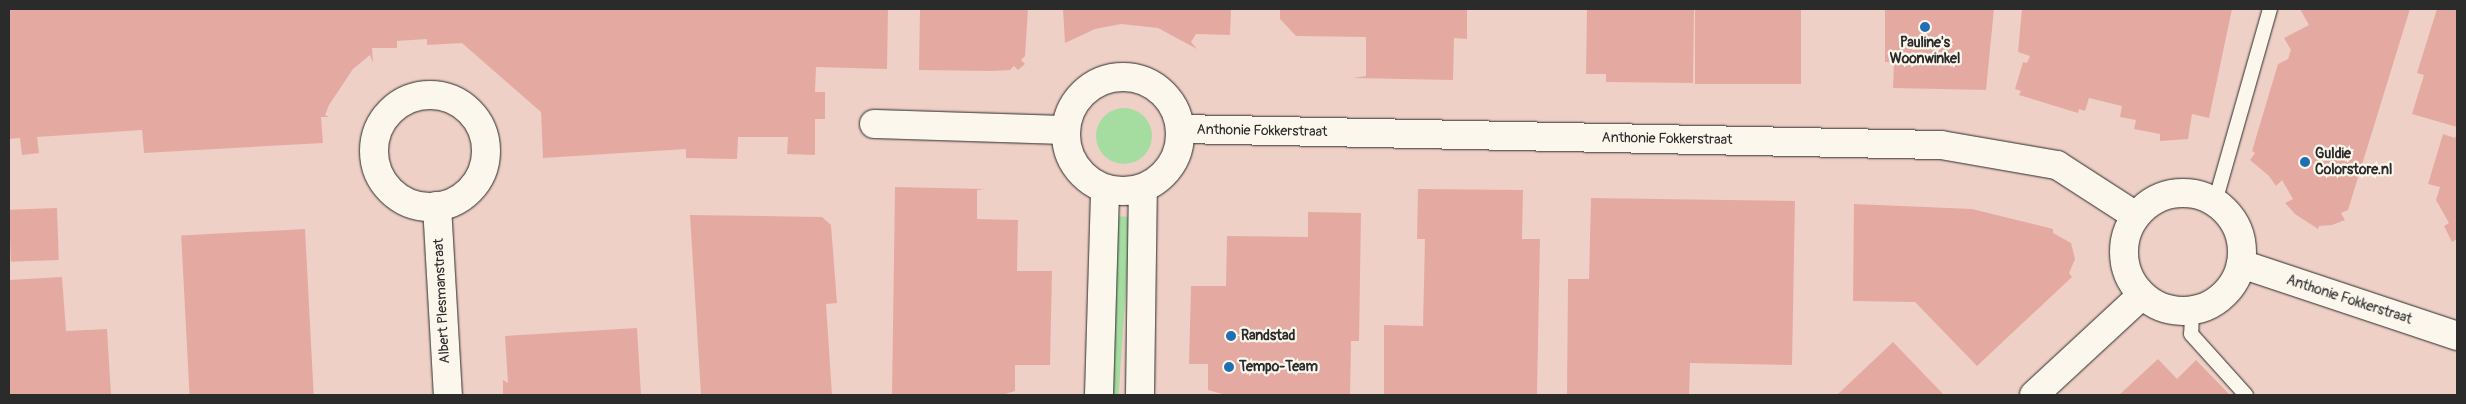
<!DOCTYPE html>
<style>
body{margin:0}
#map{position:relative;width:2466px;height:404px;overflow:hidden;background:#f4e0d6;font-family:Pangolin,sans-serif}
div>[style]{position:absolute}
.built>*{inset:0;background:#efd0c6;transform-origin:0 0}
.green>*{inset:0;background:#a5dda1;transform-origin:0 0}
.round{border-radius:50%}
.building>*{inset:0;background:#e4aaa2;transform-origin:0 0}
.roads{filter:drop-shadow(0 0 1px #2b2b2b) drop-shadow(0 0 1px #2b2b2b)}
.lane>*{height:14px;margin:-7px;padding:0 7px;transform-origin:7px;border-radius:7px;background:#fbf7ec}
.street>*{height:28px;margin:-14px;padding:0 14px;transform-origin:14px;border-radius:14px;background:#fbf7ec}
.street>.ring{margin:-14px;padding:0;box-sizing:content-box;background:none;border:28px solid #fbf7ec;border-radius:50%}
.dots>*{width:14px;height:14px;translate:-50% -50%;box-sizing:border-box;border:2px solid #fbf7ec;border-radius:50%}
span{translate:-50% -50%;white-space:nowrap;text-align:center;line-height:1.15;-webkit-text-stroke:4.5px #fbf7ec;paint-order:stroke}
.poi-label{font-size:14px;color:#2b2b2b;font-weight:700}
.left{translate:0 -50%;text-align:left}
.street-label{font-size:14px;color:#2b2b2b}
.frame{position:absolute;inset:0;border:10px solid #2b2b2b;pointer-events:none}
</style>
<div id="map">
<div class="built">
<div style="left:9px;top:9px;width:2448px;height:386px"></div>
</div>
<div class="green">
<div class="round" style="left:1096px;top:108px;width:56px;height:56px"></div>
<div style="left:1115px;top:216px;width:16px;height:179px;rotate:4deg"></div>
</div>
<div class="building">
<div style="clip-path:polygon(9px 9px,888px 9px,887px 69px,816px 67px,815px 92px,825px 92px,825px 119px,815px 119px,815px 155px,787px 154px,788px 137px,738px 137px,737px 159px,686px 158px,686px 149px,543px 158px,541px 112px,462px 43px,427px 45px,427px 39px,397px 41px,397px 48px,372px 48px,373px 63px,370px 55px,353px 69px,329px 105px,325px 115px,329px 117px,321px 117px,323px 143px,144px 153px,142px 130px,37px 137px,39px 153px,22px 155px,20px 138px,9px 139px)"></div>
<div style="clip-path:polygon(920px 9px,1028px 9px,1025px 56px,1021px 60px,1025px 64px,1018px 70px,1014px 66px,1010px 70px,992px 71px,919px 70px)"></div>
<div style="clip-path:polygon(1063px 9px,1231px 9px,1230px 35px,1196px 34px,1191px 42px,1197px 49px,1158px 28px,1121px 24px,1095px 29px,1065px 43px)"></div>
<div style="clip-path:polygon(1280px 9px,1467px 9px,1467px 39px,1454px 38px,1453px 80px,1353px 78px,1366px 76px,1366px 37px,1296px 36px,1280px 19px)"></div>
<div style="clip-path:polygon(1587px 9px,1694px 9px,1693px 83px,1606px 82px,1606px 74px,1586px 74px)"></div>
<div style="left:1695px;top:9px;width:106px;height:75px"></div>
<div style="clip-path:polygon(1885px 9px,1994px 9px,1986px 90px,1893px 88px,1894px 62px,1885px 62px)"></div>
<div style="clip-path:polygon(2022px 9px,2232px 9px,2209px 118px,2192px 114px,2188px 139px,2160px 141px,2160px 134px,2134px 129px,2136px 120px,2120px 117px,2122px 106px,2089px 98px,2085px 111px,2079px 109px,2078px 113px,2019px 95px,2021px 91px,2015px 89px,2023px 62px,2027px 63px,2030px 56px,2018px 52px)"></div>
<div style="clip-path:polygon(2300px 9px,2410px 9px,2348px 210px,2341px 213px,2345px 220px,2332px 225px,2319px 226px,2318px 229px,2295px 214px,2285px 203px,2293px 199px,2282px 180px,2276px 186px,2269px 176px,2250px 160px,2255px 153px,2252px 151px,2278px 64px,2288px 59px,2291px 50px,2284px 38px,2309px 25px)"></div>
<div style="clip-path:polygon(2437px 9px,2457px 9px,2457px 127px,2412px 114px,2424px 75px,2417px 73px)"></div>
<div style="clip-path:polygon(2457px 133px,2457px 239px,2452px 242px,2444px 226px,2449px 223px,2436px 200px,2440px 187px,2428px 184px,2443px 134px,2455px 138px)"></div>
<div style="clip-path:polygon(895px 187px,985px 189px,977px 190px,977px 219px,1018px 220px,1017px 271px,1052px 271px,1050px 365px,1015px 365px,1015px 391px,1002px 395px,892px 395px)"></div>
<div style="clip-path:polygon(1418px 189px,1523px 190px,1522px 239px,1540px 239px,1537px 395px,1384px 395px,1384px 325px,1423px 326px,1425px 239px,1417px 239px)"></div>
<div style="clip-path:polygon(1591px 198px,1795px 201px,1792px 365px,1690px 363px,1689px 395px,1567px 395px,1568px 279px,1589px 279px)"></div>
<div style="clip-path:polygon(1854px 204px,1972px 209px,2053px 229px,2053px 233px,2071px 243px,2075px 259px,2069px 273px,2072px 277px,1977px 366px,1915px 302px,1853px 301px)"></div>
<div style="left:57px;top:208px;width:52px;height:48px;rotate:88deg"></div>
<div style="clip-path:polygon(1308px 212px,1361px 213px,1359px 341px,1351px 341px,1350px 395px,1226px 395px,1208px 390px,1208px 364px,1189px 364px,1191px 286px,1226px 286px,1227px 236px,1308px 237px)"></div>
<div style="clip-path:polygon(690px 215px,822px 217px,831px 225px,837px 303px,826px 304px,832px 395px,701px 395px)"></div>
<div style="left:305px;top:229px;width:166px;height:124px;rotate:87deg"></div>
<div style="clip-path:polygon(62px 277px,66px 331px,107px 329px,111px 395px,9px 395px,9px 280px)"></div>
<div style="clip-path:polygon(637px 328px,641px 395px,503px 395px,503px 380px,508px 383px,505px 336px)"></div>
<div style="clip-path:polygon(1893px 342px,1944px 395px,1837px 395px)"></div>
<div style="clip-path:polygon(2158px 359px,2177px 379px,2196px 360px,2230px 395px,2119px 395px)"></div>
</div>
<div class="roads">
<div class="lane">
<div style="left:2215px;top:202px;width:201px;rotate:-74.1deg"></div>
<div style="left:2192px;top:311px;width:23px;rotate:92deg"></div>
<div style="left:2191px;top:334px;width:82px;rotate:48deg"></div>
</div>
<div class="street">
<div class="ring" style="left:1066px;top:77px;width:86px;height:86px"></div>
<div class="ring" style="left:374px;top:95px;width:84px;height:84px"></div>
<div style="left:874px;top:124px;width:191px;rotate:1.8deg"></div>
<div style="left:1181px;top:129px;width:760px;rotate:1.21deg"></div>
<div style="left:1941px;top:145px;width:118px;rotate:9.8deg"></div>
<div style="left:2057px;top:165px;width:94px;rotate:32.8deg"></div>
<div class="ring" style="left:2124px;top:193px;width:90px;height:90px"></div>
<div style="left:437px;top:206px;width:189px;rotate:86.7deg"></div>
<div style="left:2241px;top:264px;width:228px;rotate:18.4deg"></div>
<div style="left:1099px;top:395px;width:206px;rotate:-88.3deg"></div>
<div style="left:1140px;top:395px;width:207px;rotate:-89.2deg"></div>
<div style="left:2034px;top:395px;width:147px;rotate:-42.8deg"></div>
</div>
</div>
<div class="dots">
<div style="left:1925px;top:27px;background:#1f6fb2"></div>
<div style="left:2305px;top:162px;background:#1f6fb2"></div>
<div style="left:1231px;top:336px;background:#1f6fb2"></div>
<div style="left:1229px;top:367px;background:#1f6fb2"></div>
</div>
<div class="poi-label">
<span style="left:1925px;top:51px">Pauline's<br>Woonwinkel</span>
<span class="left" style="left:2315px;top:162px">Guldie<br>Colorstore.nl</span>
<span class="left" style="left:1241px;top:336px">Randstad</span>
<span class="left" style="left:1239px;top:367px">Tempo-Team</span>
</div>
<div class="street-label">
<span style="left:1262px;top:131px;rotate:1deg">Anthonie Fokkerstraat</span>
<span style="left:1667px;top:139px;rotate:1deg">Anthonie Fokkerstraat</span>
<span style="left:2349px;top:300px;rotate:18deg">Anthonie Fokkerstraat</span>
<span style="left:442px;top:301px;rotate:-93deg">Albert Plesmanstraat</span>
</div>
<div class="frame"></div>
</div>
